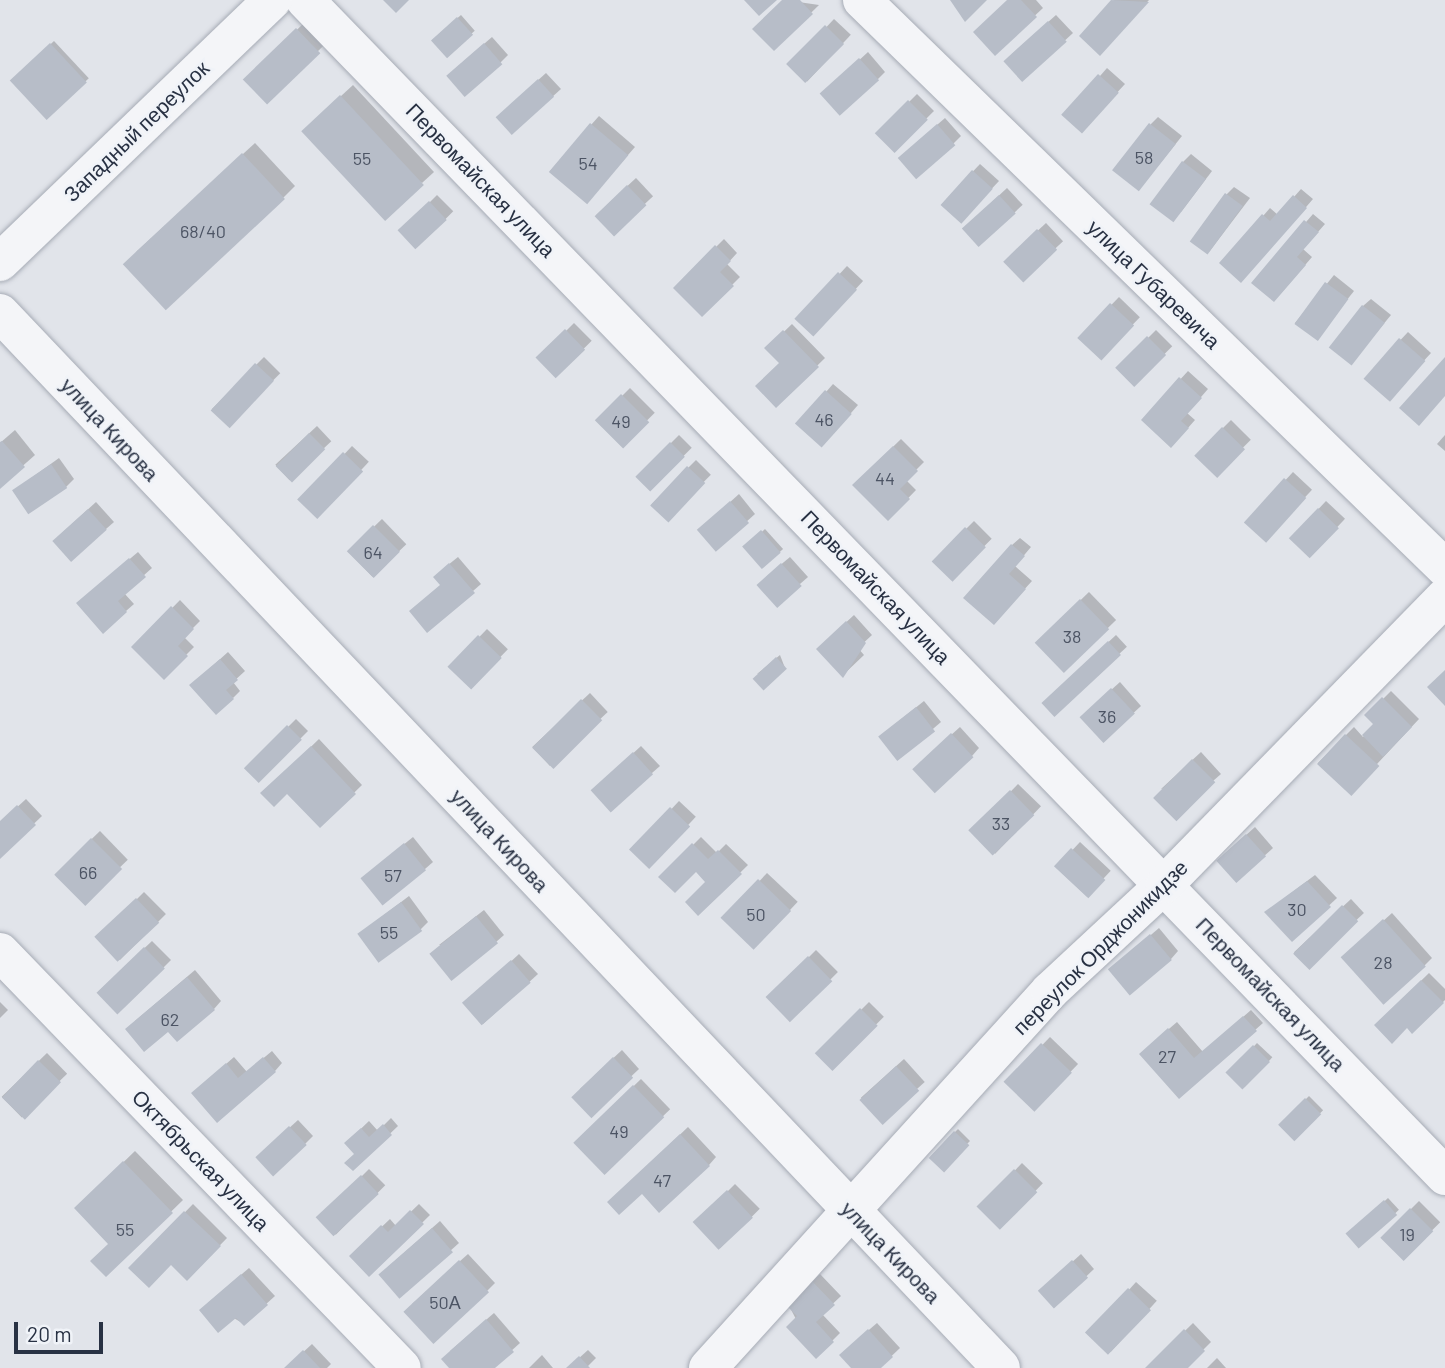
<!DOCTYPE html>
<meta charset="utf-8">
<style>
body{margin:0}
#map{position:relative;width:1445px;height:1368px;overflow:hidden;background:#e1e4ea;font-family:Barlow,sans-serif}
div>[style]{position:absolute}
.shadow>*{inset:0;background:#0003;transform-origin:0 0}
.building>*{inset:0;background:#b7bdc8;transform-origin:0 0}
.roads{filter:drop-shadow(0 0 2px #a6abb5) drop-shadow(0 0 2px #a6abb5)}
.minor>*{height:38px;margin:-19px;padding:0 19px;transform-origin:19px;border-radius:19px;background:#f4f5f8}
span{translate:-50% -50%;white-space:nowrap;text-align:center;line-height:1.15;-webkit-text-stroke:5px #f0f3f8;paint-order:stroke}
.number-label{font-size:18px;color:#4c5464}
.number-label span{-webkit-text-stroke-width:0}
.street-label{font-size:21px;color:#283143}
.scale{position:absolute;left:14px;top:1322px;width:89px;height:32px;box-sizing:border-box;border:4px solid #283143;border-top:0;padding-left:9px;font-size:21px;line-height:24px;white-space:nowrap;color:#283143;-webkit-text-stroke:5px #f0f3f8;paint-order:stroke}
</style>
<div id="map">
<div class="shadow">
<div style="clip-path:polygon(785px 0,819px 5px,774px 49px)"></div>
<div style="clip-path:polygon(1009px 0,1036px 0,1043px 8px,995px 53px)"></div>
<div style="clip-path:polygon(1114px 0,1149px 0,1108px 46px,1081px 36px)"></div>
<div style="left:461px;top:15px;width:21px;height:38px;rotate:49deg"></div>
<div style="clip-path:polygon(1056px 15px,1073px 33px,1022px 80px,1012px 54px)"></div>
<div style="left:834px;top:19px;width:23px;height:64px;rotate:43deg"></div>
<div style="left:305px;top:22px;width:30px;height:83px;rotate:46deg"></div>
<div style="clip-path:polygon(492px 37px,508px 55px,500px 63px,456px 68px)"></div>
<div style="left:54px;top:41px;width:51px;height:57px;rotate:47deg"></div>
<div style="clip-path:polygon(868px 52px,885px 72px,878px 79px,830px 87px)"></div>
<div style="clip-path:polygon(1107px 68px,1125px 84px,1089px 123px,1100px 76px)"></div>
<div style="clip-path:polygon(546px 73px,561px 89px,512px 133px,505px 110px)"></div>
<div style="clip-path:polygon(353px 85px,434px 172px,422px 183px,315px 120px)"></div>
<div style="left:917px;top:94px;width:24px;height:56px;rotate:45deg"></div>
<div style="clip-path:polygon(599px 116px,635px 147px,594px 194px,550px 171px)"></div>
<div style="clip-path:polygon(1158px 117px,1182px 136px,1145px 182px,1151px 124px)"></div>
<div style="clip-path:polygon(945px 118px,961px 136px,953px 144px,907px 151px)"></div>
<div style="clip-path:polygon(255px 143px,295px 186px,283px 198px,136px 252px)"></div>
<div style="clip-path:polygon(1191px 154px,1212px 171px,1181px 212px,1183px 162px)"></div>
<div style="clip-path:polygon(980px 164px,999px 181px,968px 214px,942px 204px)"></div>
<div style="left:636px;top:178px;width:25px;height:54px;rotate:47deg"></div>
<div style="clip-path:polygon(1234px 187px,1250px 198px,1209px 252px,1227px 194px)"></div>
<div style="left:1007px;top:188px;width:23px;height:58px;rotate:47deg"></div>
<div style="clip-path:polygon(1301px 189px,1313px 199px,1249px 273px,1263px 216px,1270px 208px,1278px 215px)"></div>
<div style="left:437px;top:195px;width:23px;height:51px;rotate:45deg"></div>
<div style="clip-path:polygon(1313px 214px,1325px 224px,1303px 249px,1312px 257px,1282px 292px,1254px 282px)"></div>
<div style="left:1046px;top:223px;width:25px;height:56px;rotate:47deg"></div>
<div style="clip-path:polygon(724px 239px,737px 253px,727px 264px,740px 277px,702px 315px,675px 288px)"></div>
<div style="left:847px;top:266px;width:22px;height:72px;rotate:43deg"></div>
<div style="clip-path:polygon(1334px 275px,1354px 291px,1323px 330px,1295px 323px)"></div>
<div style="left:1119px;top:297px;width:29px;height:57px;rotate:44deg"></div>
<div style="clip-path:polygon(1371px 299px,1391px 315px,1358px 355px,1363px 306px)"></div>
<div style="left:574px;top:323px;width:25px;height:50px;rotate:45deg"></div>
<div style="clip-path:polygon(792px 324px,825px 358px,776px 406px,781px 363px,767px 348px)"></div>
<div style="left:1156px;top:330px;width:23px;height:54px;rotate:45deg"></div>
<div style="clip-path:polygon(1408px 332px,1431px 353px,1396px 391px,1365px 378px)"></div>
<div style="left:264px;top:357px;width:23px;height:74px;rotate:45deg"></div>
<div style="clip-path:polygon(1188px 371px,1208px 389px,1187px 413px,1195px 420px,1179px 438px,1143px 420px)"></div>
<div style="clip-path:polygon(833px 384px,858px 405px,830px 437px,826px 392px)"></div>
<div style="left:630px;top:388px;width:35px;height:47px;rotate:45deg"></div>
<div style="left:1231px;top:420px;width:28px;height:49px;rotate:45deg"></div>
<div style="left:317px;top:426px;width:21px;height:57px;rotate:47deg"></div>
<div style="clip-path:polygon(15px 430px,35px 455px,0 486px,0 443px)"></div>
<div style="left:679px;top:435px;width:18px;height:59px;rotate:45deg"></div>
<div style="clip-path:polygon(1445px 435px,1445px 451px,1437px 444px)"></div>
<div style="clip-path:polygon(901px 439px,924px 462px,906px 480px,916px 490px,888px 519px,854px 485px)"></div>
<div style="left:352px;top:446px;width:23px;height:75px;rotate:43deg"></div>
<div style="clip-path:polygon(59px 458px,74px 479px,66px 487px,23px 484px)"></div>
<div style="left:696px;top:460px;width:21px;height:63px;rotate:45deg"></div>
<div style="left:1293px;top:472px;width:26px;height:69px;rotate:43deg"></div>
<div style="clip-path:polygon(739px 494px,755px 514px,716px 549px,707px 523px)"></div>
<div style="left:1326px;top:501px;width:26px;height:52px;rotate:43deg"></div>
<div style="clip-path:polygon(96px 502px,114px 522px,106px 529px,62px 533px)"></div>
<div style="left:382px;top:519px;width:35px;height:47px;rotate:46deg"></div>
<div style="left:974px;top:521px;width:25px;height:57px;rotate:45deg"></div>
<div style="left:765px;top:529px;width:27px;height:27px;rotate:48deg"></div>
<div style="clip-path:polygon(1020px 538px,1031px 547px,1015px 566px,1032px 581px,1001px 615px,1012px 545px)"></div>
<div style="clip-path:polygon(138px 552px,152px 568px,124px 593px,134px 604px,126px 611px,86px 596px)"></div>
<div style="clip-path:polygon(458px 557px,481px 584px,473px 591px,443px 569px)"></div>
<div style="clip-path:polygon(790px 557px,808px 577px,800px 584px,766px 577px)"></div>
<div style="left:1089px;top:592px;width:39px;height:73px;rotate:46deg"></div>
<div style="clip-path:polygon(180px 600px,200px 621px,184px 637px,194px 647px,164px 677px,134px 647px)"></div>
<div style="clip-path:polygon(854px 615px,872px 635px,858px 648px,864px 655px,843px 675px,826px 641px)"></div>
<div style="left:487px;top:629px;width:29px;height:53px;rotate:44deg"></div>
<div style="left:1116px;top:635px;width:16px;height:98px;rotate:47deg"></div>
<div style="clip-path:polygon(228px 652px,245px 671px,233px 682px,240px 691px,233px 698px,199px 678px)"></div>
<div style="clip-path:polygon(780px 655px,785px 668px,757px 674px)"></div>
<div style="clip-path:polygon(1120px 682px,1141px 706px,1103px 741px,1089px 710px)"></div>
<div style="clip-path:polygon(1391px 691px,1419px 719px,1350px 793px,1318px 763px,1354px 727px,1363px 737px,1376px 724px,1367px 715px)"></div>
<div style="left:590px;top:693px;width:26px;height:79px;rotate:47deg"></div>
<div style="clip-path:polygon(924px 701px,941px 722px,899px 758px,889px 729px)"></div>
<div style="left:296px;top:719px;width:17px;height:70px;rotate:45deg"></div>
<div style="clip-path:polygon(960px 727px,979px 748px,972px 756px,921px 762px)"></div>
<div style="clip-path:polygon(319px 739px,362px 785px,320px 826px,287px 792px,263px 793px)"></div>
<div style="clip-path:polygon(641px 746px,660px 766px,652px 773px,601px 783px)"></div>
<div style="clip-path:polygon(1201px 752px,1221px 774px,1213px 781px,1161px 789px)"></div>
<div style="left:1018px;top:784px;width:32px;height:66px;rotate:44deg"></div>
<div style="clip-path:polygon(26px 799px,42px 816px,0 856px,0 823px)"></div>
<div style="left:679px;top:801px;width:23px;height:68px;rotate:43deg"></div>
<div style="clip-path:polygon(1255px 827px,1273px 848px,1236px 881px,1226px 853px)"></div>
<div style="left:100px;top:831px;width:40px;height:62px;rotate:46deg"></div>
<div style="clip-path:polygon(413px 837px,433px 862px,425px 869px,370px 872px)"></div>
<div style="clip-path:polygon(701px 837px,717px 853px,726px 844px,748px 865px,698px 914px,708px 882px,696px 870px,661px 877px)"></div>
<div style="left:1080px;top:842px;width:42px;height:35px;rotate:43deg"></div>
<div style="left:767px;top:873px;width:42px;height:62px;rotate:43deg"></div>
<div style="clip-path:polygon(1315px 875px,1337px 898px,1292px 940px,1266px 912px)"></div>
<div style="left:144px;top:892px;width:31px;height:65px;rotate:45deg"></div>
<div style="clip-path:polygon(409px 896px,428px 922px,420px 930px,359px 934px)"></div>
<div style="left:1351px;top:899px;width:19px;height:78px;rotate:47deg"></div>
<div style="clip-path:polygon(484px 910px,504px 935px,496px 942px,439px 945px)"></div>
<div style="clip-path:polygon(1392px 913px,1432px 958px,1424px 966px,1351px 950px)"></div>
<div style="clip-path:polygon(1159px 928px,1178px 951px,1171px 959px,1118px 963px)"></div>
<div style="clip-path:polygon(152px 941px,171px 960px,163px 968px,98px 992px)"></div>
<div style="left:816px;top:950px;width:31px;height:67px;rotate:45deg"></div>
<div style="clip-path:polygon(519px 954px,538px 974px,483px 1024px,473px 997px)"></div>
<div style="clip-path:polygon(195px 970px,221px 1001px,214px 1009px,168px 1029px,135px 1021px)"></div>
<div style="clip-path:polygon(1429px 973px,1445px 989px,1445px 1000px,1412px 1032px,1407px 1026px,1376px 1025px)"></div>
<div style="clip-path:polygon(0 1002px,8px 1010px,0 1018px)"></div>
<div style="left:869px;top:1002px;width:21px;height:72px;rotate:45deg"></div>
<div style="clip-path:polygon(1251px 1010px,1263px 1023px,1179px 1097px,1149px 1046px,1177px 1022px,1203px 1052px)"></div>
<div style="left:1050px;top:1037px;width:39px;height:63px;rotate:44deg"></div>
<div style="left:1257px;top:1043px;width:21px;height:41px;rotate:43deg"></div>
<div style="clip-path:polygon(622px 1050px,639px 1069px,590px 1115px,580px 1089px)"></div>
<div style="clip-path:polygon(272px 1051px,282px 1063px,275px 1071px,201px 1086px,234px 1057px,247px 1072px)"></div>
<div style="left:47px;top:1053px;width:29px;height:63px;rotate:46deg"></div>
<div style="left:904px;top:1059px;width:31px;height:58px;rotate:48deg"></div>
<div style="left:641px;top:1079px;width:42px;height:92px;rotate:46deg"></div>
<div style="left:1309px;top:1096px;width:20px;height:41px;rotate:45deg"></div>
<div style="clip-path:polygon(391px 1118px,398px 1126px,353px 1169px,356px 1154px,346px 1143px,369px 1121px,378px 1131px)"></div>
<div style="clip-path:polygon(298px 1120px,313px 1136px,305px 1144px,265px 1150px)"></div>
<div style="clip-path:polygon(688px 1127px,716px 1157px,709px 1165px,659px 1211px,642px 1192px,609px 1202px)"></div>
<div style="left:958px;top:1129px;width:17px;height:39px;rotate:45deg"></div>
<div style="clip-path:polygon(135px 1151px,183px 1200px,106px 1275px,110px 1244px,76px 1208px)"></div>
<div style="left:1022px;top:1163px;width:29px;height:61px;rotate:44deg"></div>
<div style="left:369px;top:1169px;width:23px;height:70px;rotate:45deg"></div>
<div style="left:735px;top:1184px;width:35px;height:56px;rotate:45deg"></div>
<div style="left:1388px;top:1198px;width:16px;height:53px;rotate:47deg"></div>
<div style="left:1419px;top:1201px;width:30px;height:51px;rotate:45deg"></div>
<div style="clip-path:polygon(193px 1204px,227px 1238px,187px 1279px,171px 1263px,131px 1268px)"></div>
<div style="clip-path:polygon(419px 1204px,430px 1215px,369px 1275px,351px 1256px,390px 1219px,396px 1226px)"></div>
<div style="clip-path:polygon(440px 1221px,459px 1243px,400px 1296px,388px 1267px)"></div>
<div style="clip-path:polygon(468px 1254px,495px 1283px,487px 1291px,412px 1304px)"></div>
<div style="clip-path:polygon(1081px 1254px,1094px 1269px,1055px 1306px,1048px 1284px)"></div>
<div style="clip-path:polygon(249px 1268px,275px 1296px,244px 1324px,208px 1303px)"></div>
<div style="clip-path:polygon(820px 1274px,841px 1296px,822px 1314px,840px 1333px,816px 1357px,788px 1304px)"></div>
<div style="left:1136px;top:1282px;width:28px;height:69px;rotate:42deg"></div>
<div style="clip-path:polygon(494px 1313px,520px 1343px,492px 1368px,451px 1368px,450px 1351px)"></div>
<div style="clip-path:polygon(877px 1323px,900px 1348px,879px 1368px,853px 1368px,849px 1347px)"></div>
<div style="clip-path:polygon(1193px 1323px,1211px 1342px,1185px 1368px,1147px 1368px)"></div>
<div style="clip-path:polygon(312px 1344px,331px 1364px,327px 1368px,286px 1368px)"></div>
<div style="clip-path:polygon(588px 1350px,596px 1358px,588px 1366px,568px 1368px)"></div>
<div style="clip-path:polygon(542px 1355px,553px 1368px,529px 1368px)"></div>
<div style="clip-path:polygon(1217px 1358px,1226px 1368px,1207px 1368px)"></div>
</div>
<div class="building">
<div style="clip-path:polygon(383px 0,409px 0,396px 13px)"></div>
<div style="clip-path:polygon(744px 0,777px 0,759px 16px)"></div>
<div style="clip-path:polygon(782px 0,800px 0,813px 14px,774px 51px,752px 29px)"></div>
<div style="clip-path:polygon(950px 0,987px 0,965px 22px)"></div>
<div style="clip-path:polygon(1007px 0,1021px 0,1037px 17px,995px 56px,973px 32px)"></div>
<div style="clip-path:polygon(1111px 0,1149px 2px,1100px 56px,1079px 36px)"></div>
<div style="left:457px;top:17px;width:24px;height:35px;rotate:48deg"></div>
<div style="left:1048px;top:21px;width:28px;height:60px;rotate:48deg"></div>
<div style="left:825px;top:25px;width:27px;height:55px;rotate:45deg"></div>
<div style="left:296px;top:28px;width:35px;height:74px;rotate:46deg"></div>
<div style="left:50px;top:43px;width:54px;height:55px;rotate:47deg"></div>
<div style="left:484px;top:43px;width:28px;height:50px;rotate:49deg"></div>
<div style="left:859px;top:58px;width:30px;height:53px;rotate:48deg"></div>
<div style="left:1098px;top:74px;width:28px;height:55px;rotate:42deg"></div>
<div style="left:538px;top:79px;width:24px;height:57px;rotate:48deg"></div>
<div style="left:340px;top:95px;width:123px;height:53px;rotate:47deg"></div>
<div style="left:908px;top:100px;width:28px;height:47px;rotate:45deg"></div>
<div style="left:590px;top:123px;width:50px;height:64px;rotate:40deg"></div>
<div style="left:1149px;top:123px;width:34px;height:60px;rotate:38deg"></div>
<div style="left:937px;top:124px;width:28px;height:52px;rotate:49deg"></div>
<div style="left:242px;top:153px;width:63px;height:163px;rotate:47deg"></div>
<div style="left:1182px;top:161px;width:30px;height:54px;rotate:37deg"></div>
<div style="left:972px;top:170px;width:28px;height:47px;rotate:42deg"></div>
<div style="left:627px;top:185px;width:28px;height:45px;rotate:46deg"></div>
<div style="left:1225px;top:193px;width:22px;height:60px;rotate:36deg"></div>
<div style="left:999px;top:195px;width:25px;height:50px;rotate:48deg"></div>
<div style="clip-path:polygon(1293px 195px,1307px 208px,1241px 283px,1219px 263px,1262px 214px,1270px 221px)"></div>
<div style="left:429px;top:201px;width:26px;height:43px;rotate:47deg"></div>
<div style="clip-path:polygon(1304px 220px,1319px 232px,1297px 257px,1306px 265px,1274px 302px,1251px 283px)"></div>
<div style="left:1037px;top:229px;width:29px;height:47px;rotate:46deg"></div>
<div style="clip-path:polygon(715px 245px,731px 261px,720px 272px,734px 286px,702px 317px,673px 288px)"></div>
<div style="left:838px;top:272px;width:26px;height:64px;rotate:43deg"></div>
<div style="left:1325px;top:282px;width:29px;height:52px;rotate:36deg"></div>
<div style="left:1110px;top:303px;width:33px;height:48px;rotate:43deg"></div>
<div style="left:1362px;top:305px;width:29px;height:54px;rotate:38deg"></div>
<div style="left:565px;top:329px;width:29px;height:41px;rotate:46deg"></div>
<div style="clip-path:polygon(783px 330px,819px 367px,776px 408px,755px 386px,779px 363px,764px 348px)"></div>
<div style="left:1147px;top:336px;width:27px;height:45px;rotate:45deg"></div>
<div style="left:1399px;top:338px;width:35px;height:54px;rotate:41deg"></div>
<div style="clip-path:polygon(1445px 357px,1445px 396px,1419px 426px,1399px 408px)"></div>
<div style="left:255px;top:363px;width:26px;height:65px;rotate:43deg"></div>
<div style="clip-path:polygon(1179px 377px,1202px 398px,1181px 421px,1189px 428px,1171px 448px,1141px 420px)"></div>
<div style="left:825px;top:390px;width:36px;height:45px;rotate:42deg"></div>
<div style="left:621px;top:394px;width:40px;height:37px;rotate:45deg"></div>
<div style="left:1222px;top:427px;width:32px;height:40px;rotate:44deg"></div>
<div style="left:309px;top:433px;width:23px;height:47px;rotate:45deg"></div>
<div style="clip-path:polygon(2px 441px,25px 467px,0 489px,0 442px)"></div>
<div style="left:670px;top:442px;width:21px;height:49px;rotate:45deg"></div>
<div style="clip-path:polygon(893px 446px,918px 471px,900px 489px,910px 499px,888px 521px,852px 485px)"></div>
<div style="left:343px;top:452px;width:28px;height:66px;rotate:44deg"></div>
<div style="left:51px;top:464px;width:29px;height:47px;rotate:56deg"></div>
<div style="left:687px;top:466px;width:25px;height:54px;rotate:43deg"></div>
<div style="left:1284px;top:478px;width:30px;height:60px;rotate:42deg"></div>
<div style="left:730px;top:501px;width:29px;height:44px;rotate:49deg"></div>
<div style="left:1318px;top:508px;width:29px;height:42px;rotate:44deg"></div>
<div style="left:88px;top:509px;width:28px;height:48px;rotate:48deg"></div>
<div style="left:373px;top:525px;width:38px;height:37px;rotate:45deg"></div>
<div style="left:965px;top:527px;width:29px;height:48px;rotate:44deg"></div>
<div style="left:761px;top:530px;width:30px;height:25px;rotate:49deg"></div>
<div style="clip-path:polygon(1011px 544px,1025px 556px,1009px 574px,1026px 589px,994px 625px,963px 598px)"></div>
<div style="clip-path:polygon(129px 558px,146px 577px,118px 601px,127px 612px,103px 634px,76px 603px)"></div>
<div style="clip-path:polygon(449px 563px,475px 593px,427px 633px,409px 611px,440px 585px,433px 577px)"></div>
<div style="left:781px;top:563px;width:31px;height:33px;rotate:48deg"></div>
<div style="left:1080px;top:599px;width:42px;height:63px;rotate:46deg"></div>
<div style="clip-path:polygon(171px 606px,194px 629px,178px 646px,188px 656px,164px 680px,131px 647px)"></div>
<div style="clip-path:polygon(846px 621px,866px 643px,843px 678px,816px 649px)"></div>
<div style="left:478px;top:635px;width:33px;height:44px;rotate:44deg"></div>
<div style="left:1108px;top:641px;width:19px;height:91px;rotate:47deg"></div>
<div style="left:776px;top:657px;width:16px;height:32px;rotate:47deg"></div>
<div style="clip-path:polygon(220px 659px,238px 680px,226px 690px,234px 699px,216px 715px,189px 685px)"></div>
<div style="clip-path:polygon(1445px 670px,1445px 706px,1427px 687px)"></div>
<div style="left:1111px;top:688px;width:35px;height:43px;rotate:47deg"></div>
<div style="clip-path:polygon(1382px 697px,1412px 727px,1383px 757px,1362px 735px,1373px 724px,1364px 715px)"></div>
<div style="left:581px;top:699px;width:30px;height:69px;rotate:45deg"></div>
<div style="left:916px;top:707px;width:31px;height:48px;rotate:52deg"></div>
<div style="left:287px;top:725px;width:21px;height:61px;rotate:45deg"></div>
<div style="left:951px;top:733px;width:33px;height:53px;rotate:47deg"></div>
<div style="left:1345px;top:734px;width:47px;height:41px;rotate:43deg"></div>
<div style="clip-path:polygon(311px 746px,356px 794px,320px 828px,287px 794px,274px 807px,260px 793px)"></div>
<div style="left:633px;top:752px;width:30px;height:57px;rotate:48deg"></div>
<div style="left:1192px;top:759px;width:33px;height:55px;rotate:45deg"></div>
<div style="left:1010px;top:790px;width:35px;height:58px;rotate:46deg"></div>
<div style="clip-path:polygon(17px 805px,36px 825px,0 859px,0 821px)"></div>
<div style="left:670px;top:807px;width:28px;height:59px;rotate:44deg"></div>
<div style="left:1246px;top:834px;width:30px;height:40px;rotate:48deg"></div>
<div style="left:91px;top:838px;width:44px;height:52px;rotate:45deg"></div>
<div style="left:404px;top:843px;width:35px;height:56px;rotate:51deg"></div>
<div style="clip-path:polygon(692px 843px,708px 859px,718px 850px,742px 874px,698px 916px,685px 902px,705px 882px,696px 872px,675px 893px,658px 877px)"></div>
<div style="left:1071px;top:848px;width:47px;height:25px;rotate:43deg"></div>
<div style="left:758px;top:879px;width:46px;height:54px;rotate:44deg"></div>
<div style="clip-path:polygon(1307px 881px,1331px 907px,1292px 942px,1264px 912px)"></div>
<div style="left:136px;top:898px;width:34px;height:57px;rotate:47deg"></div>
<div style="left:401px;top:902px;width:36px;height:54px;rotate:54deg"></div>
<div style="left:1342px;top:905px;width:23px;height:69px;rotate:45deg"></div>
<div style="left:476px;top:916px;width:35px;height:60px;rotate:51deg"></div>
<div style="left:1383px;top:919px;width:64px;height:57px;rotate:48deg"></div>
<div style="left:1150px;top:934px;width:34px;height:55px;rotate:50deg"></div>
<div style="left:144px;top:947px;width:30px;height:66px;rotate:46deg"></div>
<div style="left:808px;top:956px;width:35px;height:59px;rotate:46deg"></div>
<div style="left:511px;top:960px;width:30px;height:65px;rotate:49deg"></div>
<div style="clip-path:polygon(187px 977px,215px 1010px,177px 1042px,168px 1032px,144px 1052px,125px 1029px)"></div>
<div style="clip-path:polygon(1421px 980px,1444px 1003px,1412px 1034px,1407px 1028px,1392px 1044px,1374px 1025px)"></div>
<div style="left:860px;top:1008px;width:25px;height:64px;rotate:45deg"></div>
<div style="clip-path:polygon(1243px 1016px,1257px 1031px,1179px 1099px,1139px 1054px,1168px 1028px,1194px 1058px)"></div>
<div style="left:1041px;top:1043px;width:43px;height:54px;rotate:44deg"></div>
<div style="left:1253px;top:1045px;width:24px;height:39px;rotate:45deg"></div>
<div style="clip-path:polygon(263px 1057px,276px 1072px,217px 1123px,191px 1093px,226px 1063px,238px 1078px)"></div>
<div style="left:613px;top:1057px;width:29px;height:58px;rotate:46deg"></div>
<div style="left:38px;top:1060px;width:32px;height:52px;rotate:44deg"></div>
<div style="left:896px;top:1066px;width:34px;height:50px;rotate:47deg"></div>
<div style="left:633px;top:1085px;width:45px;height:83px;rotate:46deg"></div>
<div style="left:1305px;top:1098px;width:23px;height:38px;rotate:45deg"></div>
<div style="clip-path:polygon(383px 1124px,392px 1135px,353px 1171px,344px 1163px,354px 1154px,344px 1143px,361px 1128px,369px 1137px)"></div>
<div style="left:289px;top:1126px;width:26px;height:46px;rotate:47deg"></div>
<div style="left:954px;top:1131px;width:21px;height:37px;rotate:43deg"></div>
<div style="clip-path:polygon(680px 1134px,710px 1166px,659px 1213px,642px 1194px,619px 1215px,607px 1202px)"></div>
<div style="clip-path:polygon(123px 1161px,173px 1213px,106px 1277px,90px 1261px,108px 1244px,74px 1208px)"></div>
<div style="left:1014px;top:1169px;width:33px;height:53px;rotate:45deg"></div>
<div style="left:361px;top:1175px;width:26px;height:62px;rotate:47deg"></div>
<div style="left:727px;top:1190px;width:38px;height:47px;rotate:47deg"></div>
<div style="left:1384px;top:1200px;width:20px;height:51px;rotate:49deg"></div>
<div style="left:1410px;top:1208px;width:33px;height:42px;rotate:45deg"></div>
<div style="clip-path:polygon(410px 1210px,424px 1224px,369px 1277px,349px 1256px,381px 1225px,388px 1232px)"></div>
<div style="clip-path:polygon(184px 1211px,221px 1246px,187px 1281px,171px 1265px,149px 1288px,128px 1268px)"></div>
<div style="left:432px;top:1228px;width:32px;height:71px;rotate:49deg"></div>
<div style="left:459px;top:1260px;width:44px;height:76px;rotate:47deg"></div>
<div style="left:1072px;top:1260px;width:24px;height:46px;rotate:48deg"></div>
<div style="clip-path:polygon(241px 1274px,268px 1305px,244px 1326px,236px 1318px,218px 1333px,199px 1310px)"></div>
<div style="clip-path:polygon(811px 1280px,835px 1305px,816px 1322px,834px 1342px,816px 1359px,786px 1327px,797px 1316px,785px 1304px)"></div>
<div style="left:1128px;top:1288px;width:32px;height:62px;rotate:44deg"></div>
<div style="clip-path:polygon(486px 1319px,514px 1352px,495px 1368px,449px 1368px,441px 1359px)"></div>
<div style="clip-path:polygon(868px 1329px,893px 1357px,881px 1368px,851px 1368px,839px 1355px)"></div>
<div style="clip-path:polygon(1184px 1329px,1205px 1351px,1188px 1368px,1145px 1368px)"></div>
<div style="clip-path:polygon(303px 1350px,320px 1368px,284px 1368px)"></div>
<div style="clip-path:polygon(579px 1356px,590px 1368px,566px 1368px)"></div>
</div>
<div class="roads">
<div class="minor">
<div style="left:305px;top:0;width:1638px;rotate:45.89deg"></div>
<div style="left:862px;top:0;width:814px;rotate:44.25deg"></div>
<div style="left:0;top:262px;width:378px;rotate:-43.9deg"></div>
<div style="left:0;top:313px;width:1454px;rotate:46.5deg"></div>
<div style="left:0;top:952px;width:578px;rotate:45.98deg"></div>
<div style="left:708px;top:1368px;width:509px;rotate:-47.79deg"></div>
<div style="left:1050px;top:991px;width:157px;rotate:-42.9deg"></div>
<div style="left:1165px;top:884px;width:401px;rotate:-45.7deg"></div>
</div>
</div>
<div class="number-label">
<span style="left:1144px;top:157px">58</span>
<span style="left:362px;top:158px">55</span>
<span style="left:588px;top:163px">54</span>
<span style="left:203px;top:231px">68/40</span>
<span style="left:824px;top:419px">46</span>
<span style="left:621px;top:421px">49</span>
<span style="left:885px;top:478px">44</span>
<span style="left:373px;top:552px">64</span>
<span style="left:1072px;top:636px">38</span>
<span style="left:1107px;top:716px">36</span>
<span style="left:1001px;top:823px">33</span>
<span style="left:88px;top:872px">66</span>
<span style="left:393px;top:875px">57</span>
<span style="left:1297px;top:909px">30</span>
<span style="left:756px;top:914px">50</span>
<span style="left:389px;top:932px">55</span>
<span style="left:1383px;top:962px">28</span>
<span style="left:170px;top:1019px">62</span>
<span style="left:1167px;top:1056px">27</span>
<span style="left:619px;top:1131px">49</span>
<span style="left:662px;top:1180px">47</span>
<span style="left:125px;top:1229px">55</span>
<span style="left:1407px;top:1234px">19</span>
<span style="left:445px;top:1302px">50А</span>
</div>
<div class="street-label">
<span style="left:136px;top:131px;rotate:-44deg">Западный переулок</span>
<span style="left:481px;top:180px;rotate:46deg">Первомайская улица</span>
<span style="left:1154px;top:284px;rotate:44deg">улица Губаревича</span>
<span style="left:110px;top:429px;rotate:47deg">улица Кирова</span>
<span style="left:876px;top:587px;rotate:46deg">Первомайская улица</span>
<span style="left:500px;top:840px;rotate:47deg">улица Кирова</span>
<span style="left:1100px;top:947px;rotate:-45deg">переулок Орджоникидзе</span>
<span style="left:1271px;top:994px;rotate:46deg">Первомайская улица</span>
<span style="left:201px;top:1160px;rotate:46deg">Октябрьская улица</span>
<span style="left:891px;top:1252px;rotate:46deg">улица Кирова</span>
</div>
<div class="scale">20 m</div>
</div>
